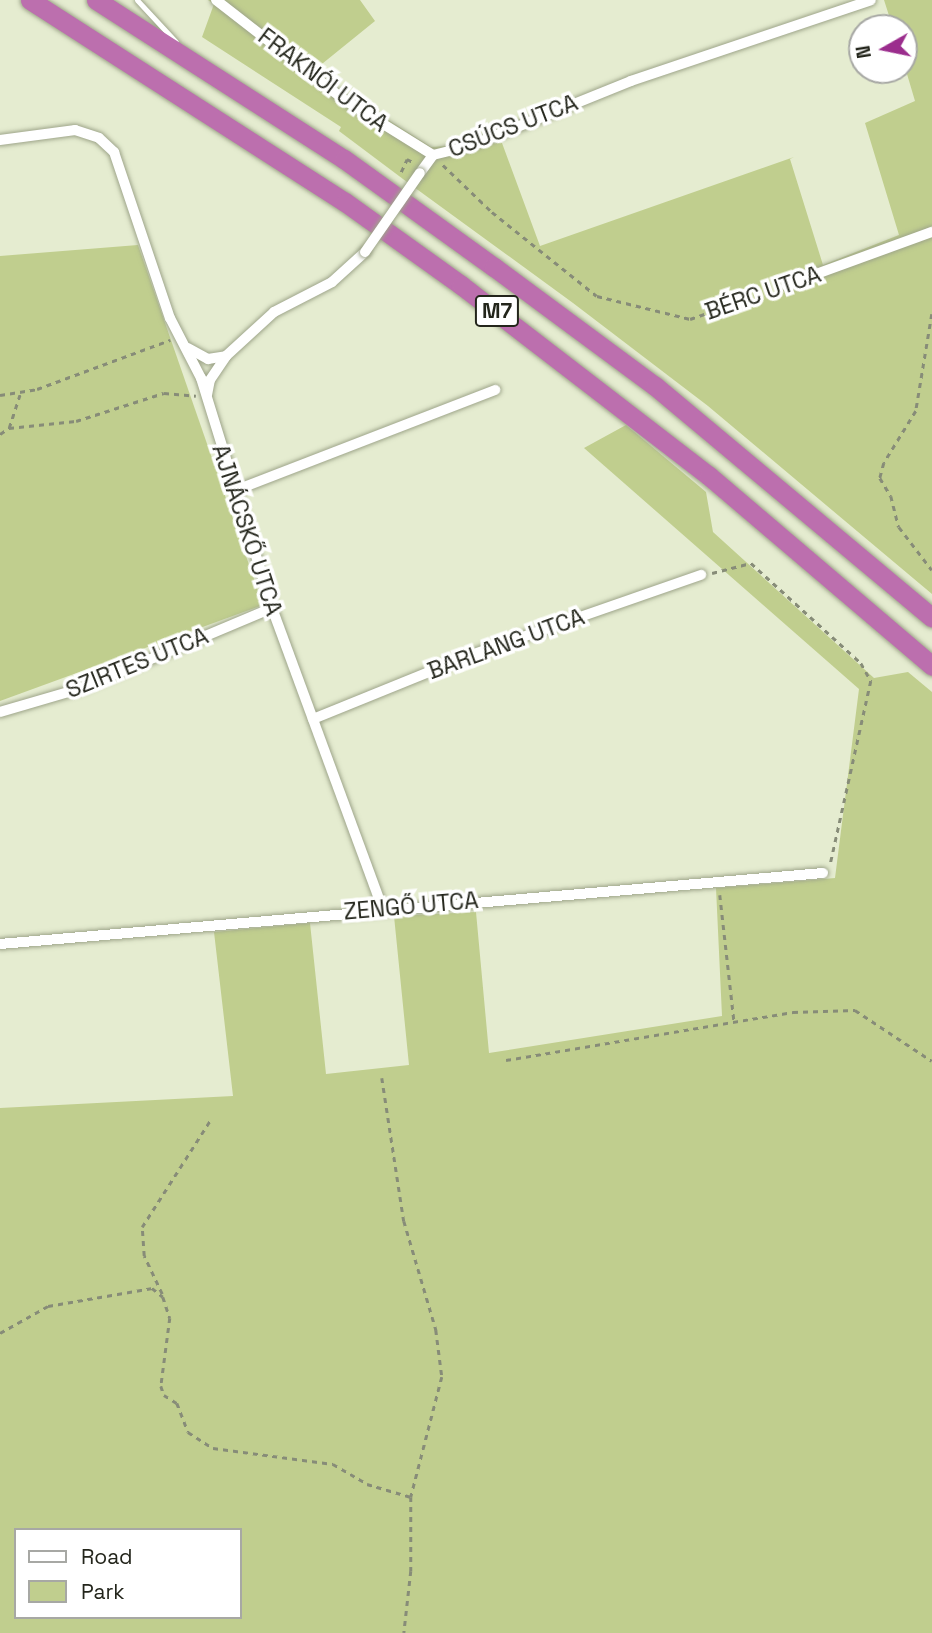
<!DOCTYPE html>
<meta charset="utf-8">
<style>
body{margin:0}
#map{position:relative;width:932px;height:1633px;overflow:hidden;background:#e5ecd0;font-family:"Space Grotesk",sans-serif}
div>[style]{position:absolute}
.green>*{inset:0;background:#c0ce8e}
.path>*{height:2.5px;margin-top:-1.25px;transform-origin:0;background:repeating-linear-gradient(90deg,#878c78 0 5px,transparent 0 10px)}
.roads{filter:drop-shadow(0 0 2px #9ea58a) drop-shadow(0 0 2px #9ea58a)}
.lane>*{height:5px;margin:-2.5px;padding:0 2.5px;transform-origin:2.5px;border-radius:2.5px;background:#fff}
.street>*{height:10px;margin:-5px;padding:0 5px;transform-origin:5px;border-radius:5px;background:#fff}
.highway>*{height:19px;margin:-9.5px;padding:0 9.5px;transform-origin:9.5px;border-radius:9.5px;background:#bc6fae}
.bridges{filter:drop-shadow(0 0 2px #9ea58a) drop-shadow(0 0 2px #9ea58a)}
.street-bridge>*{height:10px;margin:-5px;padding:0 5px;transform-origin:5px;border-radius:5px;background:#fff}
span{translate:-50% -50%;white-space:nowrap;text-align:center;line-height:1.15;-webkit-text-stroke:7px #fff;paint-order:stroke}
.shield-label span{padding:2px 5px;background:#fff;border:2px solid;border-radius:5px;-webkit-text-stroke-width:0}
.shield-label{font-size:21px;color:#23251b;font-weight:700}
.street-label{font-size:23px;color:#23251b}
.legend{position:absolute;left:14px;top:1528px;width:228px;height:91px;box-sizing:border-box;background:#fff;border:2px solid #a7a8a4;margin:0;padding:9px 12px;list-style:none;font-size:21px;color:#23251b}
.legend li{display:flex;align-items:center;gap:14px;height:35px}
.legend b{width:35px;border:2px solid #a7a8a4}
.north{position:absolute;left:848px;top:14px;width:70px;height:70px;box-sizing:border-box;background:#fff;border:2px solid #a7a8a4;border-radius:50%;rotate:261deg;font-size:19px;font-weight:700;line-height:28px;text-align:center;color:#23251b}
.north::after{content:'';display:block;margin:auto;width:24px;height:32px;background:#9b2d8d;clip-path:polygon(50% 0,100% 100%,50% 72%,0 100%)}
</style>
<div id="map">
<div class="green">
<div style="clip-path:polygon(208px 0,360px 0,375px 21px,312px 72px,431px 147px,502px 143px,540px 246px,794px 157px,790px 159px,823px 265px,899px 235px,865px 123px,915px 101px,904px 64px,904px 28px,893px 28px,884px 0,932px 0,932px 594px,708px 406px,573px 303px,407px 182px,339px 131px,341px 127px,202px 37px,214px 4px)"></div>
<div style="clip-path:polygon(138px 245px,263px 605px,0 701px,0 256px)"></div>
<div style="clip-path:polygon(evenodd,626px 425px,706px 492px,713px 532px,874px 678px,908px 672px,932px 692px,932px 1633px,0 1633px,0 1108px,233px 1096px,214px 932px,310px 923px,326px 1074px,409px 1065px,394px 916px,476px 912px,489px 1053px,722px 1016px,716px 888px,835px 878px,859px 689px,584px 448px,626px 425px,16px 1530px,240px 1530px,240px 1617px,16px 1617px,16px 1530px)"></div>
</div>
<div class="path">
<div style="left:443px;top:165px;width:68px;rotate:43.8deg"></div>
<div style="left:492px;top:212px;width:134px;rotate:38.7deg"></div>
<div style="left:597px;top:296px;width:96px;rotate:13.9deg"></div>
<div style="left:690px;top:319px;width:91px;rotate:-19.2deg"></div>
<div style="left:401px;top:172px;width:14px;rotate:-65deg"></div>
<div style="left:407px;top:159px;width:7px;rotate:27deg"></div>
<div style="left:932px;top:314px;width:98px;rotate:99.4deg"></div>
<div style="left:916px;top:411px;width:61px;rotate:121.6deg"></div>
<div style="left:884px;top:463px;width:16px;rotate:105deg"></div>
<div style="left:880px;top:478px;width:21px;rotate:59deg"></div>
<div style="left:891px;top:496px;width:32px;rotate:76deg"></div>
<div style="left:899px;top:527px;width:54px;rotate:52.5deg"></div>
<div style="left:0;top:395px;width:37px;rotate:-9deg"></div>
<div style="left:37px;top:389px;width:142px;rotate:-20.2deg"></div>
<div style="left:9px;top:428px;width:67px;rotate:-6deg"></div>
<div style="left:76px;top:421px;width:92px;rotate:-17.7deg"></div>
<div style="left:164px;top:393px;width:32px;rotate:5deg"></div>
<div style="left:0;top:434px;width:11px;rotate:-34deg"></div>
<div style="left:9px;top:428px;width:35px;rotate:-72deg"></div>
<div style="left:712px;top:573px;width:40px;rotate:-14.4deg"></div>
<div style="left:751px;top:563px;width:149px;rotate:42.3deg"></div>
<div style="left:861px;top:663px;width:21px;rotate:61deg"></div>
<div style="left:871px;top:681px;width:189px;rotate:102.5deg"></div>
<div style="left:720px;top:895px;width:126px;rotate:83.6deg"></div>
<div style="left:506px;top:1060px;width:291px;rotate:-9.5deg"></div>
<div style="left:793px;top:1012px;width:62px;rotate:-1.8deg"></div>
<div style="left:855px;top:1010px;width:92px;rotate:33.5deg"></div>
<div style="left:382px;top:1078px;width:145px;rotate:81.3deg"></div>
<div style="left:404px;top:1221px;width:114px;rotate:73.6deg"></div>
<div style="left:436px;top:1330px;width:47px;rotate:82.7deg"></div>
<div style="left:442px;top:1377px;width:124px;rotate:104.5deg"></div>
<div style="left:411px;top:1497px;width:74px;rotate:90deg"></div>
<div style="left:411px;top:1571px;width:62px;rotate:96.4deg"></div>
<div style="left:162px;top:1294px;width:42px;rotate:-115.3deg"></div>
<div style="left:144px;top:1256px;width:29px;rotate:-94deg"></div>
<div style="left:142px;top:1227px;width:128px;rotate:-57.4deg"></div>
<div style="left:0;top:1333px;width:55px;rotate:-29.4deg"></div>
<div style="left:48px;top:1306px;width:106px;rotate:-9.8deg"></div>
<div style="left:152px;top:1288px;width:14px;rotate:39deg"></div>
<div style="left:163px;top:1297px;width:22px;rotate:72deg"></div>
<div style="left:170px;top:1318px;width:69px;rotate:97.5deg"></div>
<div style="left:161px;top:1386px;width:9px;rotate:72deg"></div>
<div style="left:164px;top:1395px;width:15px;rotate:32deg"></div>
<div style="left:177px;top:1403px;width:31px;rotate:69deg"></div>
<div style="left:188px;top:1432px;width:30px;rotate:33deg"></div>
<div style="left:213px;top:1448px;width:121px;rotate:7.6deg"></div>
<div style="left:333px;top:1464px;width:39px;rotate:30deg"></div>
<div style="left:367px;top:1484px;width:46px;rotate:16.5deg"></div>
</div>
<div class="roads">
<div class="lane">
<div style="left:137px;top:0;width:57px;rotate:47.1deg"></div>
</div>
<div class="street">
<div style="left:216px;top:0;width:161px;rotate:37.9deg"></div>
<div style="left:343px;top:99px;width:106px;rotate:31.9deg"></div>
<div style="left:0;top:140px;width:76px;rotate:-7.6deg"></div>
<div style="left:75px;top:130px;width:25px;rotate:18deg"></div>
<div style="left:99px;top:138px;width:21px;rotate:43deg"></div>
<div style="left:114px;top:152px;width:175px;rotate:71.4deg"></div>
<div style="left:170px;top:318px;width:68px;rotate:62.7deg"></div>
<div style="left:201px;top:378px;width:241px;rotate:72.8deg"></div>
<div style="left:272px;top:608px;width:319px;rotate:69.8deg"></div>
<div style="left:420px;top:173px;width:22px;rotate:-54deg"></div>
<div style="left:433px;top:155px;width:38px;rotate:-14deg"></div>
<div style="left:470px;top:146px;width:174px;rotate:-22deg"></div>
<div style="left:631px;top:81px;width:253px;rotate:-18.6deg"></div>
<div style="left:786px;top:285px;width:155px;rotate:-20deg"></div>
<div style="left:188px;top:348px;width:23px;rotate:29deg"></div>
<div style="left:208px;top:359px;width:18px;rotate:-9deg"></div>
<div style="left:226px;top:356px;width:65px;rotate:-42.5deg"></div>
<div style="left:274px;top:312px;width:65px;rotate:-27.3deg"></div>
<div style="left:332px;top:282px;width:45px;rotate:-42.3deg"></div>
<div style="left:207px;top:395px;width:15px;rotate:-79deg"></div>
<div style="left:210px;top:380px;width:29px;rotate:-56deg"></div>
<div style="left:236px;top:490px;width:278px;rotate:-21.1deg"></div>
<div style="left:0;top:712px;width:85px;rotate:-16.3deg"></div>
<div style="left:82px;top:688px;width:206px;rotate:-22.8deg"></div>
<div style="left:313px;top:719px;width:167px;rotate:-22.1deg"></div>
<div style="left:468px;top:656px;width:247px;rotate:-19.2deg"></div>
<div style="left:0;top:944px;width:826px;rotate:-4.93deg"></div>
</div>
<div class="highway">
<div style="left:30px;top:0;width:374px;rotate:32.7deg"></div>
<div style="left:345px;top:202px;width:143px;rotate:35.6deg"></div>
<div style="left:461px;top:285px;width:313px;rotate:37.6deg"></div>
<div style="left:709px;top:476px;width:293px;rotate:40.4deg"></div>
<div style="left:96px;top:0;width:295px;rotate:32.7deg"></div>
<div style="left:344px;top:159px;width:185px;rotate:35.8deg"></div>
<div style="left:494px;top:267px;width:200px;rotate:36.5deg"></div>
<div style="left:655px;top:386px;width:361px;rotate:39.9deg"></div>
</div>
</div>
<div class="bridges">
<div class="street-bridge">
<div style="left:365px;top:252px;width:96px;rotate:-55.2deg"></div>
</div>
</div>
<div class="shield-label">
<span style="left:497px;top:311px">M7</span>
</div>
<div class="street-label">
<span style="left:323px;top:80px;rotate:37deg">FRAKNÓI UTCA</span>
<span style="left:513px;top:126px;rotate:-21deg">CSÚCS UTCA</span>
<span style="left:763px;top:293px;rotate:-19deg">BÉRC UTCA</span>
<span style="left:247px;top:530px;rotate:72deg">AJNÁCSKŐ UTCA</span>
<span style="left:506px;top:644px;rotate:-20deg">BARLANG UTCA</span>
<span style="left:137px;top:663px;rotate:-22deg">SZIRTES UTCA</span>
<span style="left:411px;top:906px;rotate:-5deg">ZENGŐ UTCA</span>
</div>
<ul class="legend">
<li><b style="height:9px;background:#fff"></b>Road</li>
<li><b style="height:19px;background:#c0ce8e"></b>Park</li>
</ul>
<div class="north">N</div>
</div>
